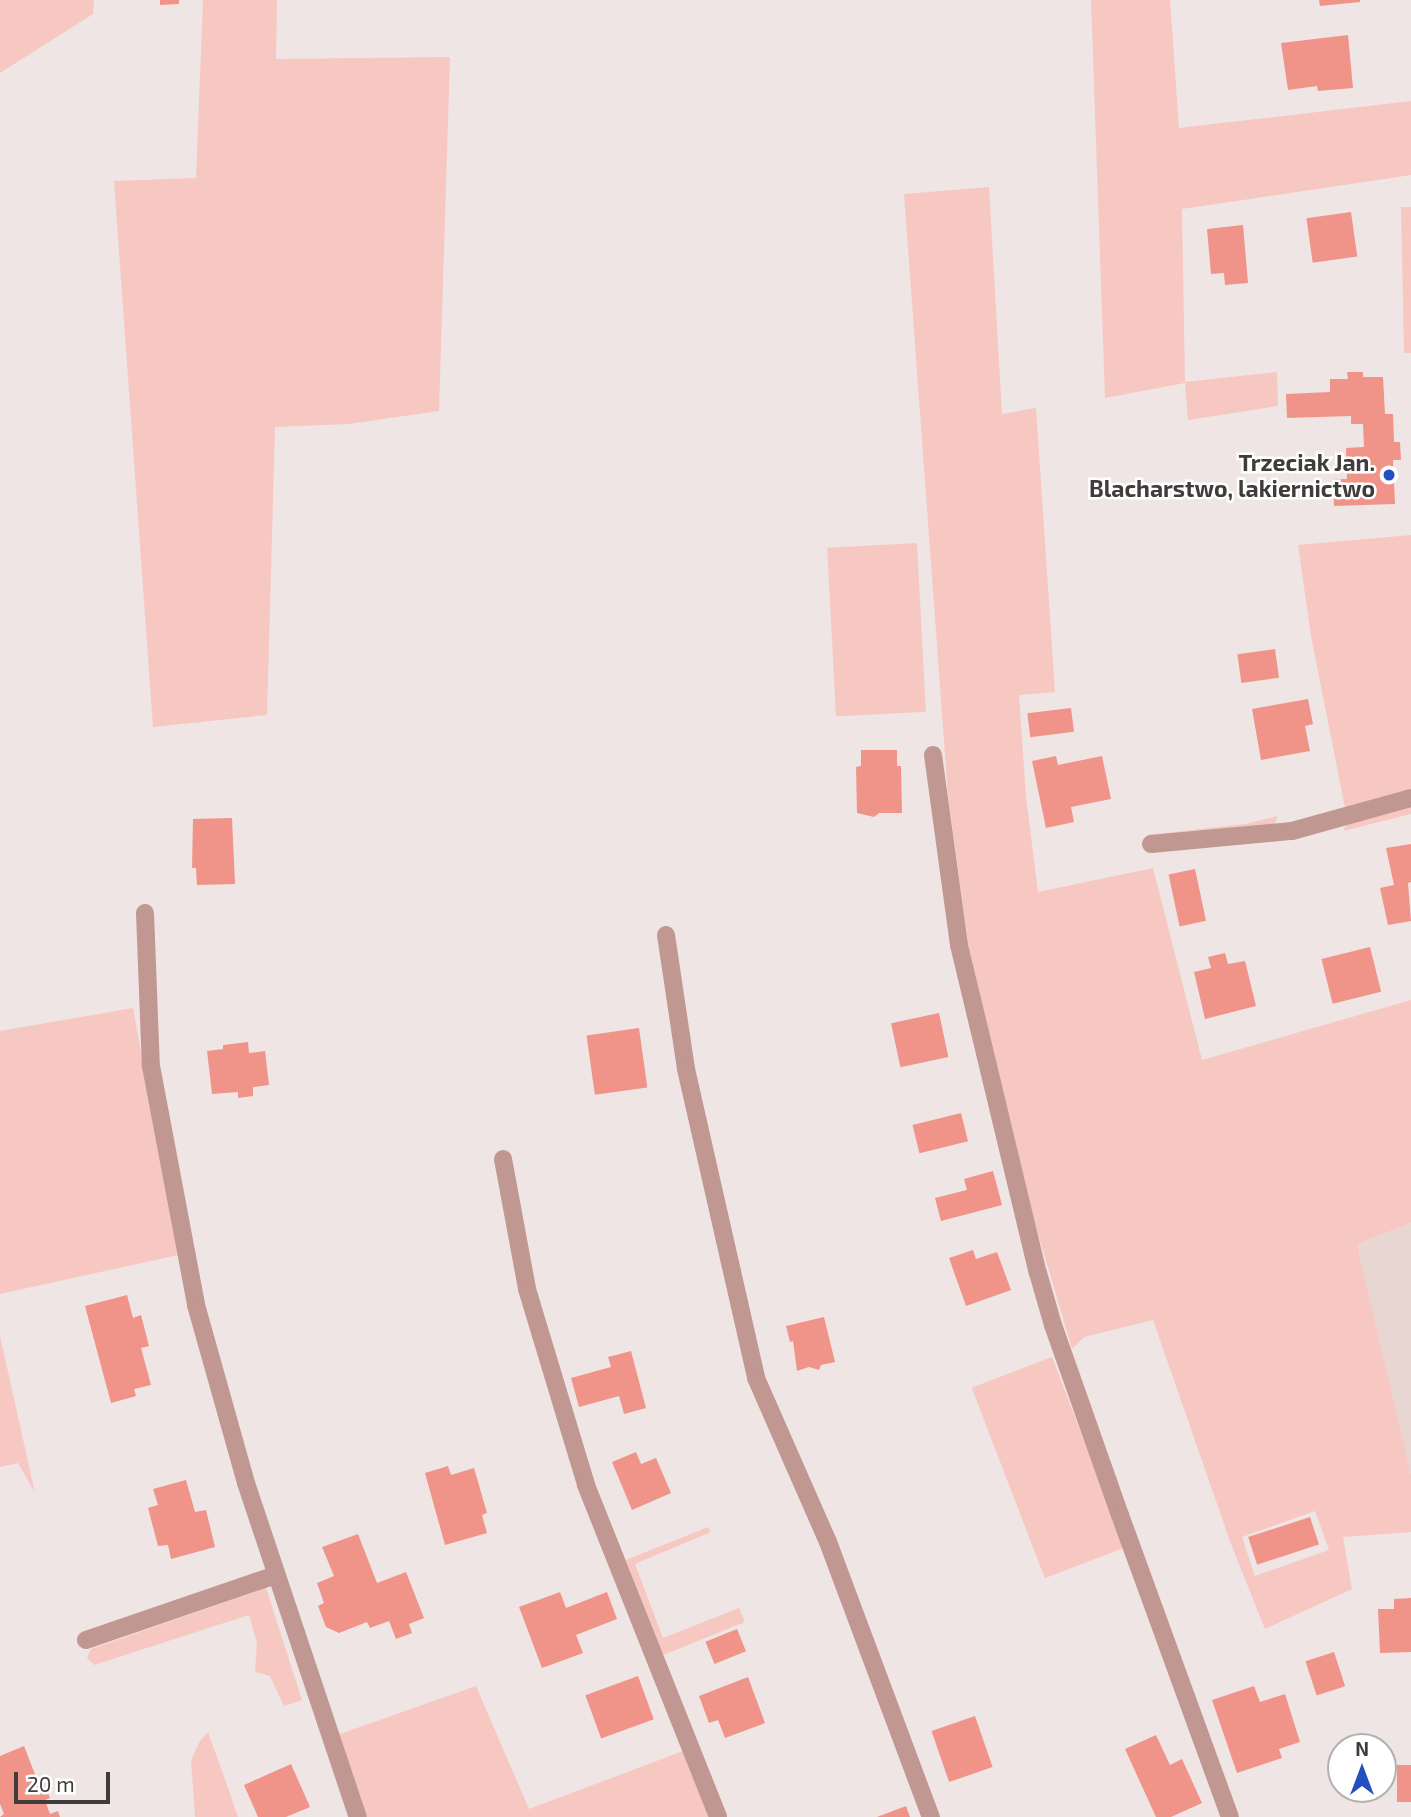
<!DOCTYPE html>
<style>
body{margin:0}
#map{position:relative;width:1411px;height:1817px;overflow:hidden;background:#efe5e4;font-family:"Exo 2",sans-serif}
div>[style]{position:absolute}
.built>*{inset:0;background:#e8d6d3}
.green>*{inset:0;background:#f7c8c2;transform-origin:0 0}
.building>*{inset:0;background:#f09489;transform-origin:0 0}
.minor>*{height:18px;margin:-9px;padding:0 9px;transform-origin:9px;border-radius:9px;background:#c19791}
.dots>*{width:19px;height:19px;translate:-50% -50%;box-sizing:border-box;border:4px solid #fff;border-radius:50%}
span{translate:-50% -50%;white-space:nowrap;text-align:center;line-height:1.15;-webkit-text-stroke:5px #fff;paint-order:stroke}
.poi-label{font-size:23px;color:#3f3c3b;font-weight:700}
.right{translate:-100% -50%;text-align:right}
.north{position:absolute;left:1327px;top:1733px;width:70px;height:70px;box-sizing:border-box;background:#fff;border:2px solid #b2b1b1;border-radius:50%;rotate:0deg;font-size:19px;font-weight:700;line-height:28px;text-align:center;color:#3f3c3b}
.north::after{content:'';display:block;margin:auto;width:24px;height:32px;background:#2250be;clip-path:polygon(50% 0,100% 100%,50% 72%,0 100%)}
.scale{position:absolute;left:14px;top:1772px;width:96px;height:32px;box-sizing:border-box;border:4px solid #3f3c3b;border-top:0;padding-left:9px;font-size:21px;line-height:24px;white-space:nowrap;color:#3f3c3b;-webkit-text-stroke:5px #fff;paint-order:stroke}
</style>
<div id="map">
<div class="built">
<div style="clip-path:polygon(1411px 1223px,1411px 1474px,1357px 1244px)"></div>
</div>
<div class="green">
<div style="clip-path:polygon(0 0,94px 0,93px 14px,0 73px)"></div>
<div style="clip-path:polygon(203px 0,277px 0,276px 59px,450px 57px,439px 411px,349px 424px,275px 427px,267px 715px,153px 727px,114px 181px,196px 178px)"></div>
<div style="clip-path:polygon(1091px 0,1170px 0,1179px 128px,1411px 101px,1411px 175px,1182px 209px,1185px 382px,1277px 372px,1278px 406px,1188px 420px,1185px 383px,1105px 398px)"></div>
<div style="clip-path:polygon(evenodd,989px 187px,1002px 414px,1036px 408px,1055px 692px,1019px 695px,1026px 797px,1038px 892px,1153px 868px,1202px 1060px,1411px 1000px,1411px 1223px,1357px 1244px,1411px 1474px,1411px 1532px,1343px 1537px,1352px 1589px,1265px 1629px,1231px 1544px,1153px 1320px,1084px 1337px,1072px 1349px,1021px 1176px,968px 942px,948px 796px,904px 194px,989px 187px,1315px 1511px,1329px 1550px,1255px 1576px,1242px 1537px,1315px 1511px)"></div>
<div style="clip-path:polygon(1401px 207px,1411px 207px,1411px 353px,1404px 353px)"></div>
<div style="clip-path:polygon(1411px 535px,1411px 789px,1345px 808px,1311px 636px,1298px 545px)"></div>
<div style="left:917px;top:543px;width:169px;height:90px;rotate:87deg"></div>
<div style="clip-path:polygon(1411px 802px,1411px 814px,1343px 831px,1347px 824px)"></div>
<div style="clip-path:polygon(1278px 816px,1274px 825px,1147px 838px,1147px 835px,1245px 824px)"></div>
<div style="clip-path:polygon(133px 1008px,178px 1255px,0 1294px,0 1031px)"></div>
<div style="clip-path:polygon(0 1336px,35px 1493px,18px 1463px,0 1467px)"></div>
<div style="left:1052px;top:1357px;width:204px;height:86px;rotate:69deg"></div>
<div style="clip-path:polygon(708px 1527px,711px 1532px,635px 1564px,663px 1638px,739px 1608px,745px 1622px,663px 1655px,626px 1560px)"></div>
<div style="clip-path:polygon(266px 1588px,302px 1700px,284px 1706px,270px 1676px,255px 1672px,257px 1643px,249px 1615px,94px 1665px,87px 1658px,91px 1649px)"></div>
<div style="clip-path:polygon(476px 1686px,529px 1809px,683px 1751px,709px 1817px,365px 1817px,337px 1735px)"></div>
<div style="clip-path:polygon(208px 1732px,226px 1782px,238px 1817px,195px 1817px,191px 1760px,200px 1741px)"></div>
</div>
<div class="building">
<div style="clip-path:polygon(160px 0,179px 0,179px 4px,160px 5px)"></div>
<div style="clip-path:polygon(1319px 0,1360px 0,1360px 2px,1320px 6px)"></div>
<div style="clip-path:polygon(1348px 35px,1353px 88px,1318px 91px,1317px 86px,1288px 90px,1281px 43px)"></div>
<div style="left:1351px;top:212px;width:45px;height:45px;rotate:82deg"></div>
<div style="clip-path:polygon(1243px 225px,1248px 283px,1225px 285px,1224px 273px,1211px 274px,1207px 229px)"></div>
<div style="clip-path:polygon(1347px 372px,1363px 372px,1363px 377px,1383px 377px,1385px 414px,1393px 414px,1394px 442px,1400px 442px,1401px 460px,1393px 460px,1395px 504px,1334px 506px,1333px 479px,1347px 479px,1346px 448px,1364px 447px,1363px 424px,1351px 424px,1351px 416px,1287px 418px,1286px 394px,1330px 392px,1330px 379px,1348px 379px)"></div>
<div style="left:1275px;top:649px;width:29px;height:38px;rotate:82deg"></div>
<div style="clip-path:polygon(1308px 699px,1313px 724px,1305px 726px,1310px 751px,1261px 760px,1252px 709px)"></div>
<div style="left:1071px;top:708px;width:24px;height:44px;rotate:83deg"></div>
<div style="clip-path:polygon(861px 750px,897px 750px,897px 766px,901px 766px,902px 813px,879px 813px,874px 817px,857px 813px,856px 767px,861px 766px)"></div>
<div style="clip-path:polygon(1056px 756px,1058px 765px,1102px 756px,1111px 799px,1071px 807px,1074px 822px,1046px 828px,1032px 761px)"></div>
<div style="clip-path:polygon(232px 818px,235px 884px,197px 885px,196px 868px,192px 868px,193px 819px)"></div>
<div style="clip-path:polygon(1411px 844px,1411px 882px,1408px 883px,1411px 921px,1388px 925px,1380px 888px,1394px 885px,1386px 848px)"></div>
<div style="left:1195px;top:869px;width:53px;height:27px;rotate:78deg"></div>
<div style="left:1370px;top:947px;width:46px;height:50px;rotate:76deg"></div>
<div style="clip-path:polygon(1225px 953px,1228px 964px,1245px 961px,1256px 1006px,1205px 1019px,1194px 972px,1211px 968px,1208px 957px)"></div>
<div style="left:939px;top:1013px;width:45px;height:49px;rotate:78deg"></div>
<div style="left:639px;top:1028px;width:60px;height:53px;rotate:82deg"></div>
<div style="clip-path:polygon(248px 1042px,249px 1053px,265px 1051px,269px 1085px,253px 1087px,253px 1096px,238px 1098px,238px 1092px,212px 1094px,207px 1051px,223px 1049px,223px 1045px)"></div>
<div style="left:961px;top:1113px;width:29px;height:50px;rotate:76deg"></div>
<div style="clip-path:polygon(993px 1171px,1002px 1205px,941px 1221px,935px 1198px,967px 1190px,964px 1179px)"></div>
<div style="clip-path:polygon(973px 1250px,976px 1259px,997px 1252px,1011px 1290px,966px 1306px,949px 1258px)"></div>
<div style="clip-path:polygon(127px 1295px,133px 1318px,141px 1315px,149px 1346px,141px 1348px,151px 1385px,134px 1389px,136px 1396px,111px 1403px,85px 1306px)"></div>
<div style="clip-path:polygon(824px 1317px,835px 1362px,821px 1365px,819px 1370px,809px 1367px,797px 1371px,793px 1341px,790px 1342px,786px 1326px)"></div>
<div style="clip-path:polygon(631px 1351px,646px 1408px,624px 1414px,619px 1396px,579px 1407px,571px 1378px,611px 1367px,608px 1357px)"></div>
<div style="clip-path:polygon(636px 1452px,641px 1464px,656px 1458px,671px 1493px,632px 1510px,612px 1462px)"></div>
<div style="clip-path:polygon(448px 1466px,451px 1475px,474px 1468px,487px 1513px,482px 1515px,487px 1533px,445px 1545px,425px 1473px)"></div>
<div style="clip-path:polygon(186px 1480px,195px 1512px,206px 1510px,215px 1547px,171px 1559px,168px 1545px,158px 1546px,148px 1508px,158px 1505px,153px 1489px)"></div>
<div style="left:1310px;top:1517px;width:29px;height:65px;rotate:72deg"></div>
<div style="clip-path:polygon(358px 1534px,377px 1583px,406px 1572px,424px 1618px,409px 1624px,412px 1633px,396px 1639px,389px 1621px,370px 1628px,367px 1622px,339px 1633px,326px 1627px,318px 1606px,324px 1603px,317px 1583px,334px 1576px,322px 1547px)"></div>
<div style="clip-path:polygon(560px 1592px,566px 1608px,607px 1592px,617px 1619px,576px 1635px,583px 1653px,542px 1668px,519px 1607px)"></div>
<div style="clip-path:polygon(1411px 1598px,1411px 1652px,1380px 1653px,1378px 1609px,1394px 1609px,1394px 1599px)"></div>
<div style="left:737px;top:1629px;width:24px;height:34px;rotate:68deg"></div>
<div style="left:1334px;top:1652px;width:36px;height:30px;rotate:72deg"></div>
<div style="left:638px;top:1676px;width:46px;height:56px;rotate:70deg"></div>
<div style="clip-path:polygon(748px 1677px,765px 1723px,725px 1738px,718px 1720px,709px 1723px,699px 1696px)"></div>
<div style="clip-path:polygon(1254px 1686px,1260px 1702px,1285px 1694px,1300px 1742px,1279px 1749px,1282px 1758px,1237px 1773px,1212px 1700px)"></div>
<div style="left:975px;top:1716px;width:54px;height:46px;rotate:71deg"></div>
<div style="clip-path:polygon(1156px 1735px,1170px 1765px,1182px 1759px,1202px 1803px,1171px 1817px,1156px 1817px,1125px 1749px)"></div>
<div style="clip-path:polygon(24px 1746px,38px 1782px,43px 1780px,46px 1788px,50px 1798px,45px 1800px,50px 1814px,58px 1811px,60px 1817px,0 1817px,4px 1814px,0 1804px,0 1756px)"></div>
<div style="clip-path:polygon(291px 1764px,310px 1807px,286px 1817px,258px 1817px,244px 1785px)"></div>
<div style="left:1397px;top:1765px;width:14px;height:37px"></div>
<div style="clip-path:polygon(906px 1806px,910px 1817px,877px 1817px)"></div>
</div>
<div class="minor">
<div style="left:933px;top:755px;width:192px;rotate:82.2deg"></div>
<div style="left:959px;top:945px;width:337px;rotate:76.5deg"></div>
<div style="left:1038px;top:1273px;width:54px;rotate:73.9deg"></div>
<div style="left:1053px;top:1325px;width:201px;rotate:70.6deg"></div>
<div style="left:1120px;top:1515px;width:321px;rotate:70deg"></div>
<div style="left:1151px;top:844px;width:142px;rotate:-5.3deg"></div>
<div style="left:1292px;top:831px;width:123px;rotate:-15.5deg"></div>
<div style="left:145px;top:913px;width:153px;rotate:87.8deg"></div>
<div style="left:151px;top:1066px;width:243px;rotate:79.3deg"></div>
<div style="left:196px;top:1305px;width:185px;rotate:74.3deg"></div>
<div style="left:246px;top:1483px;width:352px;rotate:71.5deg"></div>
<div style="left:666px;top:935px;width:135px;rotate:81.5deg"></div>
<div style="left:686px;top:1069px;width:317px;rotate:77.2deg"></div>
<div style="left:756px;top:1378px;width:179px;rotate:66.3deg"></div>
<div style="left:828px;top:1542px;width:294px;rotate:69.5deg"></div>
<div style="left:503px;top:1159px;width:132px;rotate:79.5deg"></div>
<div style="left:527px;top:1289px;width:205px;rotate:73.2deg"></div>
<div style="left:586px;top:1485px;width:357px;rotate:68.3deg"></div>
<div style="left:86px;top:1640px;width:201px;rotate:-18.9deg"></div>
</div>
<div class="dots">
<div style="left:1389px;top:475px;background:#2250be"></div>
</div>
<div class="poi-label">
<span class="right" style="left:1375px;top:475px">Trzeciak Jan.<br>Blacharstwo, lakiernictwo</span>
</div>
<div class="north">N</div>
<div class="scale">20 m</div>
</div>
